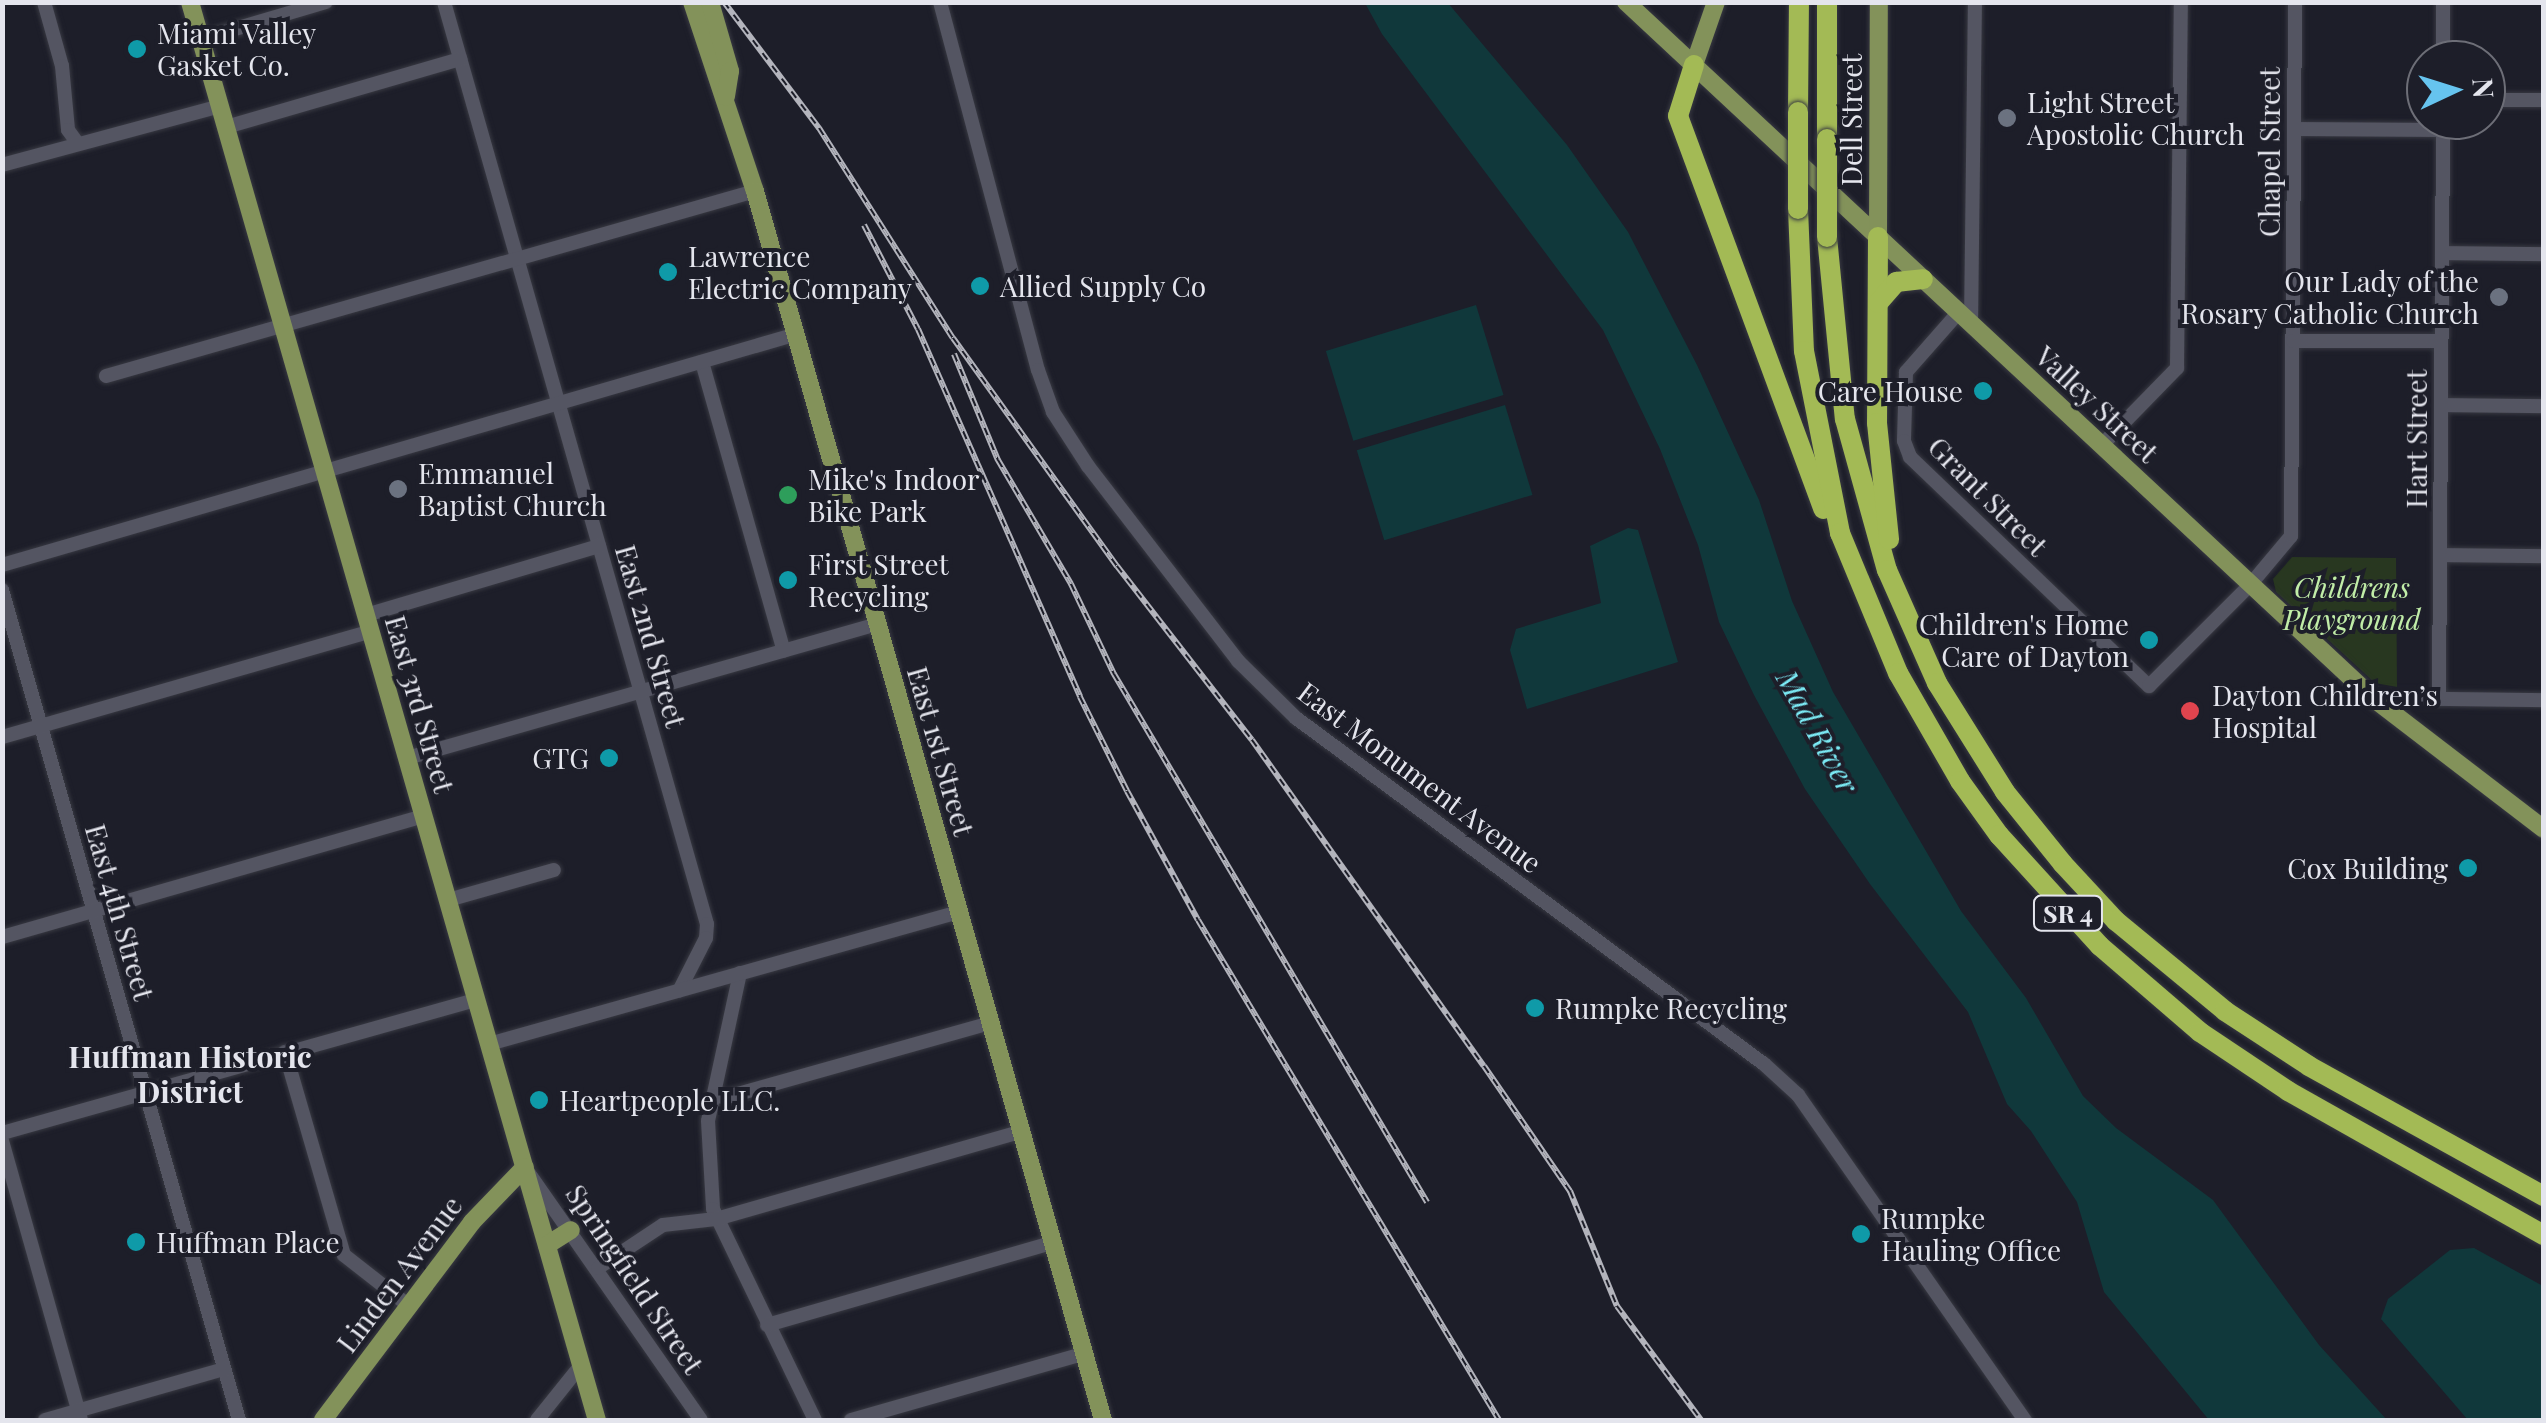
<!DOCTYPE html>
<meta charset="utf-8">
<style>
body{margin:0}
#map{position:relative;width:2546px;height:1423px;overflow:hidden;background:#1d1e29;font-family:"Playfair Display",serif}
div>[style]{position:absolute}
.green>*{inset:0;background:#283720}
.water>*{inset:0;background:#10383b;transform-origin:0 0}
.roads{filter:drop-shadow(0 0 2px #383942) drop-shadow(0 0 2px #383942)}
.minor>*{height:14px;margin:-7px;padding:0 7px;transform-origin:7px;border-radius:7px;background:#545562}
.major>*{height:18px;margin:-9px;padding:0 9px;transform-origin:9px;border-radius:9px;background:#83925a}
.highway>*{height:20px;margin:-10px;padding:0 10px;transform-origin:10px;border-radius:10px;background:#a3ba55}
.rail>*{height:6px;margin-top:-3px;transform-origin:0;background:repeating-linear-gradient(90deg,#1d1e29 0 8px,#b3b4bc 0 16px);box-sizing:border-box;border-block:2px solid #b3b4bc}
.bridges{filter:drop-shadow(0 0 2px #383942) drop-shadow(0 0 2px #383942)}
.highway-bridge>*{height:20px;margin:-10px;padding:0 10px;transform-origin:10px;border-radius:10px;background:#a3ba55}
.dots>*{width:28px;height:28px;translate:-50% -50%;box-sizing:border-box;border:5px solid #1d1e29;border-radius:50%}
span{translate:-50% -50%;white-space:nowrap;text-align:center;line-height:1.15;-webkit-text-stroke:8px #1d1e29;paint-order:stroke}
.shield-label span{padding:2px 8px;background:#1d1e29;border:2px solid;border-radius:8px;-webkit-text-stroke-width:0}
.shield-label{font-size:25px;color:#e4e5ed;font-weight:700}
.poi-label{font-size:28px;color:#e4e5ed}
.left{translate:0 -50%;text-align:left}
.right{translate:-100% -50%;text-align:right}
.street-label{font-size:28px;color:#e4e5ed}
.park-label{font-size:28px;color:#c1eda8;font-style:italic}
.water-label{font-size:30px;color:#7cebf6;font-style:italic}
.neighbourhood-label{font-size:30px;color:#e4e5ed;font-weight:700}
.frame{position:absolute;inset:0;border:5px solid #e4e5ed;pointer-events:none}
.north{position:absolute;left:2406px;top:40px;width:100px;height:100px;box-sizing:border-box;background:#1d1e29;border:2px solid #6d6e77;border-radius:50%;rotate:86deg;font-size:28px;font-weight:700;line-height:40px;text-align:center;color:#e4e5ed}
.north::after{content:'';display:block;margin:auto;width:35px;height:45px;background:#66c4ef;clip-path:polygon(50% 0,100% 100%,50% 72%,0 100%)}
</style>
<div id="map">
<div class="green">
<div style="clip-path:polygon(2292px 557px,2396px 558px,2397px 687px,2375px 683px,2276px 592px,2273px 579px)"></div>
</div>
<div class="water">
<div style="clip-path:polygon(1365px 3px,1448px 3px,1567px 145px,1628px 232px,1697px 365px,1759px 500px,1792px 601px,1833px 692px,1961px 911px,2026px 998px,2083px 1096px,2116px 1128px,2213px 1200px,2319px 1345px,2387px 1420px,2209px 1420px,2104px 1292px,2077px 1202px,2031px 1131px,2007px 1104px,1968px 1012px,1870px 884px,1805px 789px,1754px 695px,1719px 622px,1698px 545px,1660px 449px,1603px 330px,1382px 34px)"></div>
<div style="left:1476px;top:305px;width:94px;height:157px;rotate:73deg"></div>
<div style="left:1505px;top:405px;width:94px;height:155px;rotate:73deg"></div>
<div style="clip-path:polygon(1628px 528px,1638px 530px,1678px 662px,1527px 709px,1510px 650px,1516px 629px,1601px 603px,1590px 546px)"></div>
<div style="clip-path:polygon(2474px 1248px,2543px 1286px,2543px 1420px,2468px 1420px,2381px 1319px,2388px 1299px,2450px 1250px)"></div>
</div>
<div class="roads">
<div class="minor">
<div style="left:44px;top:2px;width:66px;rotate:74.3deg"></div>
<div style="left:62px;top:66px;width:64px;rotate:84.6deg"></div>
<div style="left:68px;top:130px;width:17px;rotate:54deg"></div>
<div style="left:444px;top:2px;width:959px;rotate:74.08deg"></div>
<div style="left:707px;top:924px;width:14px;rotate:94deg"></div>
<div style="left:706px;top:938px;width:59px;rotate:117deg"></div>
<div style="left:940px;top:2px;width:381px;rotate:75.1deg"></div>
<div style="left:1038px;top:370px;width:45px;rotate:70.3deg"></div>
<div style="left:1053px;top:412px;width:64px;rotate:57.1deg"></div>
<div style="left:1088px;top:466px;width:246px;rotate:52.4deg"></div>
<div style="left:1238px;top:661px;width:81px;rotate:44.5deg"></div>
<div style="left:1296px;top:718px;width:582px;rotate:36.48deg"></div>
<div style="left:1764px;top:1064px;width:46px;rotate:42.4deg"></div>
<div style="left:1798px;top:1095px;width:396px;rotate:55.1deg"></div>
<div style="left:201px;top:39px;width:130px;rotate:-16.5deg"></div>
<div style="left:2443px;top:60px;width:58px;rotate:-90deg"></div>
<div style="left:2486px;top:100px;width:58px"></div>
<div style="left:226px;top:127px;width:244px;rotate:-16.2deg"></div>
<div style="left:2294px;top:129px;width:149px;rotate:0.4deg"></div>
<div style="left:2px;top:165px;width:226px;rotate:-15.1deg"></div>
<div style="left:2442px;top:253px;width:102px;rotate:0.6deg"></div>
<div style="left:1958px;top:313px;width:79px;rotate:131.4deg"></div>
<div style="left:1906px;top:372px;width:69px;rotate:91.7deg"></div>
<div style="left:1904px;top:441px;width:17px;rotate:69deg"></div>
<div style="left:1910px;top:457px;width:331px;rotate:43.8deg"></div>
<div style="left:2149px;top:686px;width:143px;rotate:-45deg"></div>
<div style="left:2250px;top:585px;width:64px;rotate:-50.1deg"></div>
<div style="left:2291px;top:536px;width:534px;rotate:-89.57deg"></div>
<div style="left:1971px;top:324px;width:322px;rotate:-89.3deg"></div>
<div style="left:2293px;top:341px;width:148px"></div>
<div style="left:702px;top:362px;width:300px;rotate:74.2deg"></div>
<div style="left:106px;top:376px;width:675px;rotate:-15.91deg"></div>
<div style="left:2441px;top:405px;width:103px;rotate:0.6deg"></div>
<div style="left:2101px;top:446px;width:109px;rotate:-45.7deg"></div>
<div style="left:2177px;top:368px;width:366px;rotate:-89.4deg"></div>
<div style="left:2440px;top:555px;width:104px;rotate:0.6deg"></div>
<div style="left:2px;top:565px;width:824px;rotate:-16.21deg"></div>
<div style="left:2px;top:590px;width:863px;rotate:74.06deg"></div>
<div style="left:366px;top:615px;width:243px;rotate:-16.5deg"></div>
<div style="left:2374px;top:698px;width:170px;rotate:0.7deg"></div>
<div style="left:2439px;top:699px;width:579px;rotate:-89.6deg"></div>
<div style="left:2px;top:737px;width:384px;rotate:-16deg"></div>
<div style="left:407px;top:758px;width:488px;rotate:-15.9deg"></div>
<div style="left:448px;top:900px;width:110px;rotate:-15.8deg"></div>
<div style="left:2px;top:937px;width:439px;rotate:-16deg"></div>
<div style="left:740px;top:973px;width:151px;rotate:102.2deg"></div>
<div style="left:708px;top:1121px;width:88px;rotate:86.7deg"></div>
<div style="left:713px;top:1209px;width:234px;rotate:64.2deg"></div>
<div style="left:489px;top:1044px;width:487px;rotate:-15.7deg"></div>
<div style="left:285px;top:1052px;width:211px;rotate:73.8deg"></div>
<div style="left:344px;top:1255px;width:83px;rotate:38.1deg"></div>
<div style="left:713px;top:1096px;width:14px;rotate:4deg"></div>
<div style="left:727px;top:1097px;width:273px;rotate:-15.7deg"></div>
<div style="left:2px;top:1133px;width:492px;rotate:-15.7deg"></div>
<div style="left:2px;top:1141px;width:290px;rotate:74.2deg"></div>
<div style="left:528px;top:1172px;width:302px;rotate:55.1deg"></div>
<div style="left:598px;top:1268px;width:78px;rotate:-33.5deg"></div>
<div style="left:663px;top:1225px;width:53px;rotate:-6.5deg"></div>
<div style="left:716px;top:1219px;width:316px;rotate:-16deg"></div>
<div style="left:767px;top:1325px;width:297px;rotate:-16.1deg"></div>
<div style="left:45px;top:1420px;width:186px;rotate:-15.9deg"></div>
<div style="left:537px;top:1420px;width:70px;rotate:-51.3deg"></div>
<div style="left:851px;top:1420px;width:241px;rotate:-15.9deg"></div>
</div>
<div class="major">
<div style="left:190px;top:2px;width:1475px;rotate:73.99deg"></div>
<div style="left:692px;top:2px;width:199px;rotate:71.6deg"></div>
<div style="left:755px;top:191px;width:1277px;rotate:74.19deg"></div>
<div style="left:710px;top:2px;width:72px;rotate:73.8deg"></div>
<div style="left:730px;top:71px;width:26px;rotate:99deg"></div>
<div style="left:1626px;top:2px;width:1021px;rotate:42.98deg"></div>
<div style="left:2373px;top:698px;width:215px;rotate:37.5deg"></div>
<div style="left:1694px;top:65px;width:67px;rotate:-70.8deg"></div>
<div style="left:1878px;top:237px;width:235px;rotate:-89.8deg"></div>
<div style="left:547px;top:1245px;width:28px;rotate:-32deg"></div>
<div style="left:323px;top:1420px;width:248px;rotate:-53deg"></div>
<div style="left:472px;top:1222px;width:76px;rotate:-46.1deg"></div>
</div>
<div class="highway">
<div style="left:1827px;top:2px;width:137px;rotate:90deg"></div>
<div style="left:1694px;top:65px;width:53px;rotate:107.4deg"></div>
<div style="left:1678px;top:116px;width:419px;rotate:69.7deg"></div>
<div style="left:1798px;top:112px;width:110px;rotate:-89.5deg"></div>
<div style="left:1798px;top:209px;width:142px;rotate:87.6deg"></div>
<div style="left:1804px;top:351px;width:186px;rotate:78.8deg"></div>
<div style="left:1840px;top:533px;width:152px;rotate:67.5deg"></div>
<div style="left:1898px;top:673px;width:125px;rotate:60.1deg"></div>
<div style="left:1960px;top:781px;width:67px;rotate:54.2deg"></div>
<div style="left:1999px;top:835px;width:150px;rotate:47.7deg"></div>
<div style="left:2100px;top:946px;width:132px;rotate:40.7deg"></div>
<div style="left:2200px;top:1032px;width:106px;rotate:33.8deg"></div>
<div style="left:2288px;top:1091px;width:294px;rotate:29.4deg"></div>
<div style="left:1827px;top:237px;width:183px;rotate:84.4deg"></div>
<div style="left:1845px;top:419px;width:157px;rotate:74.5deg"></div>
<div style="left:1887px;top:570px;width:124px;rotate:66.1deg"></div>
<div style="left:1937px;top:683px;width:128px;rotate:58deg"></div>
<div style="left:2005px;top:792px;width:92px;rotate:51.1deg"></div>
<div style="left:2063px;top:864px;width:78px;rotate:47.1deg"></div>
<div style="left:2116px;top:921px;width:141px;rotate:39.5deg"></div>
<div style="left:2225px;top:1011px;width:100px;rotate:33.2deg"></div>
<div style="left:2309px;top:1066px;width:269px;rotate:29deg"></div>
<div style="left:1878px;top:237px;width:186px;rotate:90.3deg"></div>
<div style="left:1877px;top:423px;width:117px;rotate:84.1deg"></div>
<div style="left:1878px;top:303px;width:28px;rotate:-49deg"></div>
<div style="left:1896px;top:282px;width:27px;rotate:-6deg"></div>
</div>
</div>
<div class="rail">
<div style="left:724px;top:2px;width:158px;rotate:53deg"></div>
<div style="left:819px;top:128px;width:249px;rotate:57.5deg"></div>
<div style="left:953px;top:338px;width:281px;rotate:54.3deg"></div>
<div style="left:1117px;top:566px;width:220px;rotate:52.2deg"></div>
<div style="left:1252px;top:740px;width:400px;rotate:54.6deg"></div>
<div style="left:1484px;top:1066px;width:152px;rotate:55.5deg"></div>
<div style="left:1570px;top:1191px;width:124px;rotate:67.8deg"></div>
<div style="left:1617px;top:1306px;width:142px;rotate:53.6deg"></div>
<div style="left:864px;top:225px;width:117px;rotate:62.6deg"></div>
<div style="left:918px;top:329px;width:402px;rotate:66.2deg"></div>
<div style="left:1080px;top:697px;width:105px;rotate:63.4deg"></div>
<div style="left:1127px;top:791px;width:147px;rotate:61.2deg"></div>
<div style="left:1198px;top:920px;width:584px;rotate:58.95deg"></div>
<div style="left:954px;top:354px;width:115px;rotate:67.5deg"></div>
<div style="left:998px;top:460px;width:144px;rotate:59.5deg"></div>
<div style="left:1071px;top:584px;width:100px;rotate:64.5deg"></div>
<div style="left:1114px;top:674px;width:614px;rotate:59.34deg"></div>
</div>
<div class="bridges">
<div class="highway-bridge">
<div style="left:1798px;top:112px;width:97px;rotate:90deg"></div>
<div style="left:1827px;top:139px;width:98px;rotate:90deg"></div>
</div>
</div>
<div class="dots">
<div style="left:137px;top:49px;background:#0f9aa8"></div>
<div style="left:2007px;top:118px;background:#6b7280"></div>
<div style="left:668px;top:272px;background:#0f9aa8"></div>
<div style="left:980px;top:286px;background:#0f9aa8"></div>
<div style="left:2499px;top:297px;background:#6b7280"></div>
<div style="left:1983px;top:391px;background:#0f9aa8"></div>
<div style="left:398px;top:489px;background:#6b7280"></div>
<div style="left:788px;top:495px;background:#2e9e5b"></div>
<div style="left:788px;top:580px;background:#0f9aa8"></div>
<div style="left:2149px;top:640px;background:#0f9aa8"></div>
<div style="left:2190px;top:711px;background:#e0444e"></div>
<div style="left:609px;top:758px;background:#0f9aa8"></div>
<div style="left:2468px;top:868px;background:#0f9aa8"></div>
<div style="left:1535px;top:1008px;background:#0f9aa8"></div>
<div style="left:539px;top:1100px;background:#0f9aa8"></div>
<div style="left:1861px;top:1234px;background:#0f9aa8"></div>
<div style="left:136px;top:1242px;background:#0f9aa8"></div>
</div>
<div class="shield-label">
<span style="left:2068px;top:913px">SR 4</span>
</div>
<div class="poi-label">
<span class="left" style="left:157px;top:49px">Miami Valley<br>Gasket Co.</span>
<span class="left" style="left:2027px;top:118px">Light Street<br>Apostolic Church</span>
<span class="left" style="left:688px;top:272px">Lawrence<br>Electric Company</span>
<span class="right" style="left:2479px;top:297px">Our Lady of the<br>Rosary Catholic Church</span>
<span class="left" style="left:1000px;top:286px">Allied Supply Co</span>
<span class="right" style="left:1963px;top:391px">Care House</span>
<span class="left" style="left:418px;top:489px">Emmanuel<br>Baptist Church</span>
<span class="left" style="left:808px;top:495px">Mike's Indoor<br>Bike Park</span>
<span class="left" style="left:808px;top:580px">First Street<br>Recycling</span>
<span class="right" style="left:2129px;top:640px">Children's Home<br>Care of Dayton</span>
<span class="left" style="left:2212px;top:711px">Dayton Children’s<br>Hospital</span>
<span class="right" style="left:589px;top:758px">GTG</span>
<span class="right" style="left:2448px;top:868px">Cox Building</span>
<span class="left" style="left:1555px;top:1008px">Rumpke Recycling</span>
<span class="left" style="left:559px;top:1100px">Heartpeople LLC.</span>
<span class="left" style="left:1881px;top:1234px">Rumpke<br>Hauling Office</span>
<span class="left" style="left:156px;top:1242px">Huffman Place</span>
</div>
<div class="street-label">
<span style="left:1851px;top:120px;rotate:-90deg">Dell Street</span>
<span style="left:2269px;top:152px;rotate:-90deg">Chapel Street</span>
<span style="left:2097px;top:404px;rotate:43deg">Valley Street</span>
<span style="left:2416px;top:439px;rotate:-90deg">Hart Street</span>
<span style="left:1988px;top:496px;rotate:45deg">Grant Street</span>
<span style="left:651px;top:636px;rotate:74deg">East 2nd Street</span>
<span style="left:420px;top:704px;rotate:74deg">East 3rd Street</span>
<span style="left:941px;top:751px;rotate:74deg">East 1st Street</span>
<span style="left:1420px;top:777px;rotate:37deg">East Monument Avenue</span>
<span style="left:120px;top:912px;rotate:74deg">East 4th Street</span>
<span style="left:399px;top:1274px;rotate:-53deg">Linden Avenue</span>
<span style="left:635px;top:1279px;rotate:56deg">Springfield Street</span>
</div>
<div class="park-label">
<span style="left:2352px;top:603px">Childrens<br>Playground</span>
</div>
<div class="water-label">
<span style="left:1818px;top:731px;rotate:61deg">Mad River</span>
</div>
<div class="neighbourhood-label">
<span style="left:190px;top:1073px">Huffman Historic<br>District</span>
</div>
<div class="frame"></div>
<div class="north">N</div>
</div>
